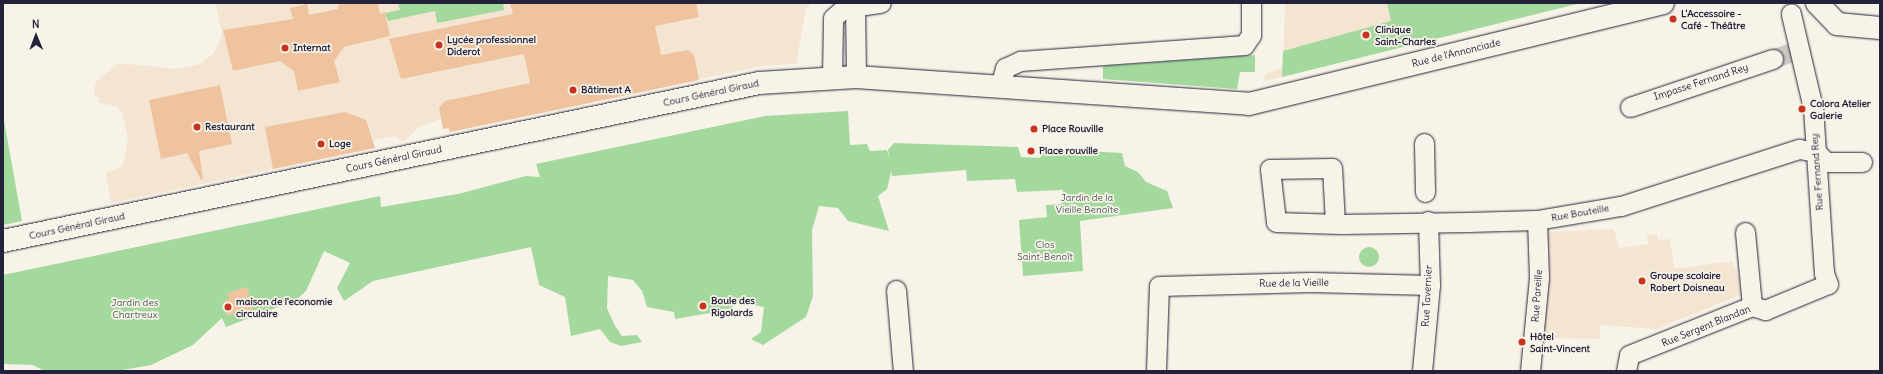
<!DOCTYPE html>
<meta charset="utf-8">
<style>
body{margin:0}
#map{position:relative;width:1883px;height:374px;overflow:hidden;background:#f7f3e8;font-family:Delius,sans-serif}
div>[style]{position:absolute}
.built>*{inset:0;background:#f4e5d2}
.green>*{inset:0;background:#a3d99d}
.round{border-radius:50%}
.building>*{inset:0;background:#eec39e}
.street-tunnel>*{height:19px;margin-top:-9.5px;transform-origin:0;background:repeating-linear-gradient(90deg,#ccc9c5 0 19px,transparent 0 29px)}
.roads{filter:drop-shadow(0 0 1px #22223b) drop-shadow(0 0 1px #22223b)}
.street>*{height:19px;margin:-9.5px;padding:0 9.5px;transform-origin:9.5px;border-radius:9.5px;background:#f7f3e8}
.secondary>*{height:22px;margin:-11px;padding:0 11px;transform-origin:11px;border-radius:11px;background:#f7f3e8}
.dots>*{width:11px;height:11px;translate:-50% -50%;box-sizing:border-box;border:2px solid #f7f3e8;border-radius:50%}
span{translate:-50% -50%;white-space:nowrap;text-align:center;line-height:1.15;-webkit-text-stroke:3.5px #f7f3e8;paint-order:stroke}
.poi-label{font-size:10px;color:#22223b;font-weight:700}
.left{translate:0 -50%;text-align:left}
.street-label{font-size:10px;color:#22223b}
.park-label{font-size:10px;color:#495958}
.frame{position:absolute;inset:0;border:4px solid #22223b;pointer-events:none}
.north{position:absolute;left:16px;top:16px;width:40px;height:40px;-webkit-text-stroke:3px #f7f3e8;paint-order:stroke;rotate:359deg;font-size:11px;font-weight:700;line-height:16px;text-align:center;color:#22223b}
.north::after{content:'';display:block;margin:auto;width:14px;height:18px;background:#22223b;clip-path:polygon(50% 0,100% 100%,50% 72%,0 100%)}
</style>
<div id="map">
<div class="built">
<div style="clip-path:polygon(215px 3px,812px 3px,806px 9px,796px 64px,762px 66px,450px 132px,441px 119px,419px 127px,403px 142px,395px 136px,373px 140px,375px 148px,111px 203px,106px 173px,123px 166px,128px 137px,122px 112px,116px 106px,99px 103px,100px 98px,94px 94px,95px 83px,118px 63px,176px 69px,200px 64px,213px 54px,220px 41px,222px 33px)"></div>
<div style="clip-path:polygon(1285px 3px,1581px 3px,1265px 81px,1264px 74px,1283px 68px)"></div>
<div style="clip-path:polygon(1614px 229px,1619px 248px,1648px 244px,1647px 235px,1657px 234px,1658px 240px,1670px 239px,1674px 269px,1732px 261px,1745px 293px,1657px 329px,1600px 325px,1600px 339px,1547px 338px,1540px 330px,1547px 232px)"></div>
</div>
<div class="green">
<div style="clip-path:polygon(398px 3px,503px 3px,504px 10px,437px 23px,435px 11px,388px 21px,385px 13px,400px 10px)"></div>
<div style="clip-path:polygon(1387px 3px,1581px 3px,1282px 77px,1283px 51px,1391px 21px)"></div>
<div style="clip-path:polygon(1255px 55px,1255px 72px,1240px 72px,1237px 89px,1103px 79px,1103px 66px)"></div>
<div style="clip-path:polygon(848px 111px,850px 145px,867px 144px,870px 151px,887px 150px,892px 168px,887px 189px,878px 196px,889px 231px,848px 221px,838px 208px,819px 206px,812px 230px,813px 296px,806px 317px,763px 345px,751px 339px,761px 332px,764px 307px,749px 304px,744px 297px,731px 300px,733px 309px,675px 319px,674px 312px,647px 307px,642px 291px,633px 280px,608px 276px,607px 308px,614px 324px,622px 336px,637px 335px,642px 342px,621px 346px,610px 342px,600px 329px,571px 336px,565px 297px,539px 285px,531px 247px,373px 281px,344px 301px,337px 288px,350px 263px,324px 251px,306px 291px,296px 300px,226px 327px,222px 318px,193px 345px,151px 365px,117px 371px,45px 371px,33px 365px,3px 364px,3px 275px,380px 196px,381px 207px,458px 194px,526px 176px,540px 177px,536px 164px,765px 116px)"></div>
<div style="clip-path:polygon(3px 115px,22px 221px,3px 225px)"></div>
<div style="clip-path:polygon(894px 143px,1018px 147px,1021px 157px,1040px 158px,1045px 149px,1122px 153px,1125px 166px,1138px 172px,1146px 182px,1167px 191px,1173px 208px,1080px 221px,1083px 271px,1023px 276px,1019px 220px,1047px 217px,1046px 205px,1061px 204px,1063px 190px,1017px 192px,1015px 179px,967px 181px,966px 170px,892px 176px,888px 150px)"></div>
<div class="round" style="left:1359px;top:247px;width:20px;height:20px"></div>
</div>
<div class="building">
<div style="clip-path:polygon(346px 3px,378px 3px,380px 14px,385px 12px,390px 36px,344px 47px,334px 61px,340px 82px,298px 91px,294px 71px,280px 61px,233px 71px,223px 30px,293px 19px,290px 8px,307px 4px,309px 15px,338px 9px,338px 5px)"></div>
<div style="clip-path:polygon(510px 3px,696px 3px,699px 17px,655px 26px,661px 55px,688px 50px,694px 55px,699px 80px,450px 132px,449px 128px,443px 129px,439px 108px,445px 101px,530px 83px,524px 54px,401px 79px,389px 39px,513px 14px)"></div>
<div style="clip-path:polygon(220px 85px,232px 144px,199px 151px,203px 179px,201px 180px,187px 153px,161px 159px,149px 100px)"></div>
<div style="clip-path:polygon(345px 112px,366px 120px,375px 148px,273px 169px,265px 127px)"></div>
<div style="clip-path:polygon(247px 287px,253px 309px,227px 316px,223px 301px,229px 300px,227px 293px)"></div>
</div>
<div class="street-tunnel">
<div style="left:1773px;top:59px;width:20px;rotate:-20deg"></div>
</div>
<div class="roads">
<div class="street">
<div style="left:855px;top:5px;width:72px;rotate:89.2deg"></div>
<div style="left:832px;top:77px;width:59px;rotate:-89deg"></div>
<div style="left:833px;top:18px;width:15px;rotate:-42deg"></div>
<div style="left:844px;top:8px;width:37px;rotate:-8deg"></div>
<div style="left:1000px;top:87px;width:20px;rotate:-75deg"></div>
<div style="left:1005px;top:68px;width:17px;rotate:-25deg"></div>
<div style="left:1020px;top:61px;width:225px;rotate:-4.1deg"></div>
<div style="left:1244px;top:45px;width:12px;rotate:-55deg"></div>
<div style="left:1251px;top:35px;width:32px;rotate:-90deg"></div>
<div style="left:1630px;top:107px;width:151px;rotate:-18.6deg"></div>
<div style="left:1424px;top:143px;width:49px;rotate:88.8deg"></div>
<div style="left:1816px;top:152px;width:14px;rotate:45deg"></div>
<div style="left:1826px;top:162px;width:36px"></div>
<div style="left:1335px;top:223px;width:55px;rotate:-93.1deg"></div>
<div style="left:1332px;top:168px;width:62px;rotate:179.1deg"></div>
<div style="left:1270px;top:169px;width:53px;rotate:83.5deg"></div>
<div style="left:1276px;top:222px;width:65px;rotate:1.8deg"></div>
<div style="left:1341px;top:224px;width:127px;rotate:-0.9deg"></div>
<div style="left:1468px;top:222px;width:69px;rotate:-1.7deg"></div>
<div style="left:1537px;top:220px;width:85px;rotate:-9.5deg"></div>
<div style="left:1621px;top:206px;width:187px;rotate:-17.8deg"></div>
<div style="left:1799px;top:149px;width:17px;rotate:10deg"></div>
<div style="left:1745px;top:232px;width:74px;rotate:84.6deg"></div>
<div style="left:896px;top:290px;width:81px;rotate:85.1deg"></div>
<div style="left:1156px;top:371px;width:85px;rotate:-88deg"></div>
<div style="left:1159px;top:286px;width:152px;rotate:-1.5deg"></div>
<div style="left:1311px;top:282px;width:119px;rotate:1.4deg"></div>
<div style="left:1422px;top:371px;width:86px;rotate:-84.7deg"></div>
<div style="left:1430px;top:285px;width:64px;rotate:-91.8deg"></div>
<div style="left:1530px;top:371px;width:94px;rotate:-84.5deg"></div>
<div style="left:1539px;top:277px;width:57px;rotate:-92deg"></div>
<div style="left:1626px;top:371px;width:16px;rotate:-79deg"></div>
<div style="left:1629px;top:355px;width:132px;rotate:-21.7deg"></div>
<div style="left:1752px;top:306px;width:14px;rotate:17deg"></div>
<div style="left:1765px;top:310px;width:68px;rotate:-22.4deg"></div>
<div style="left:1828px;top:284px;width:12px;rotate:-110deg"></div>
<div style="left:1824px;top:273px;width:165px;rotate:-93.8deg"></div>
<div style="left:1813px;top:108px;width:97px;rotate:-103.2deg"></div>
</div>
<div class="secondary">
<div style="left:1817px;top:3px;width:29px;rotate:46deg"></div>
<div style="left:1837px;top:24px;width:43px;rotate:5.3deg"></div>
<div style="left:3px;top:241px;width:772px;rotate:-11.8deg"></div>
<div style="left:759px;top:83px;width:97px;rotate:-3.5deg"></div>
<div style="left:856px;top:77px;width:394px;rotate:3.9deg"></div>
<div style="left:1249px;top:104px;width:426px;rotate:-13.7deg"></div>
</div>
</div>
<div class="dots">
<div style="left:1673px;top:19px;background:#c8321e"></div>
<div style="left:1366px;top:35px;background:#c8321e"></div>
<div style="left:439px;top:45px;background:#c8321e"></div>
<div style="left:285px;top:48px;background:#c8321e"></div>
<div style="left:573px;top:90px;background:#c8321e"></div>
<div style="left:1802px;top:109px;background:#c8321e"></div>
<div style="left:197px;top:127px;background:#c8321e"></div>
<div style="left:1034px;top:129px;background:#c8321e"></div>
<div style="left:321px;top:144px;background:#c8321e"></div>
<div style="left:1031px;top:151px;background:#c8321e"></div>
<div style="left:1642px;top:281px;background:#c8321e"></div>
<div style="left:703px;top:306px;background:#c8321e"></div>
<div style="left:228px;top:307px;background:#c8321e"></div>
<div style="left:1522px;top:342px;background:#c8321e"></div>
</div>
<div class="poi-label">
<span class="left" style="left:1681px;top:19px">L'Accessoire -<br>Café - Théâtre</span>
<span class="left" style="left:1375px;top:35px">Clinique<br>Saint-Charles</span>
<span class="left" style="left:447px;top:45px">Lycée professionnel<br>Diderot</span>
<span class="left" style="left:293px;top:48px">Internat</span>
<span class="left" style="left:581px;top:90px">Bâtiment A</span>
<span class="left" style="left:1810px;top:109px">Colora Atelier<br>Galerie</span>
<span class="left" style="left:205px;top:127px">Restaurant</span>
<span class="left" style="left:1042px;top:129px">Place Rouville</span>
<span class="left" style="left:329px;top:144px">Loge</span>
<span class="left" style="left:1039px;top:151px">Place rouville</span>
<span class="left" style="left:1650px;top:281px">Groupe scolaire<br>Robert Doisneau</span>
<span class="left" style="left:711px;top:306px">Boule des<br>Rigolards</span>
<span class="left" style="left:236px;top:307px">maison de l'economie<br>circulaire</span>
<span class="left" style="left:1530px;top:342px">Hôtel<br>Saint-Vincent</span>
</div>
<div class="street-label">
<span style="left:1456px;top:53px;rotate:-14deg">Rue de l'Annonciade</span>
<span style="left:1701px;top:82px;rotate:-18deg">Impasse Fernand Rey</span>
<span style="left:711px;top:93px;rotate:-12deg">Cours Général Giraud</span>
<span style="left:394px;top:159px;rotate:-12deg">Cours Général Giraud</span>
<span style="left:1817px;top:172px;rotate:-94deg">Rue Fernand Rey</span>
<span style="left:1580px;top:213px;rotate:-10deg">Rue Bouteille</span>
<span style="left:77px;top:226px;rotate:-12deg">Cours Général Giraud</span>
<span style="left:1294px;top:283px;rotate:-1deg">Rue de la Vieille</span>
<span style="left:1427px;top:296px;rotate:-87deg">Rue Tavernier</span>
<span style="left:1537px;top:296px;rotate:-86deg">Rue Pareille</span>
<span style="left:1706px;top:326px;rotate:-22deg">Rue Sergent Blandan</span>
</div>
<div class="park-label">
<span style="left:1087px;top:203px">Jardin de la<br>Vieille Benoîte</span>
<span style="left:1045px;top:250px">Clos<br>Saint-Benoît</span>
<span style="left:135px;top:308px">Jardin des<br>Chartreux</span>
</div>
<div class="frame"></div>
<div class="north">N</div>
</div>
